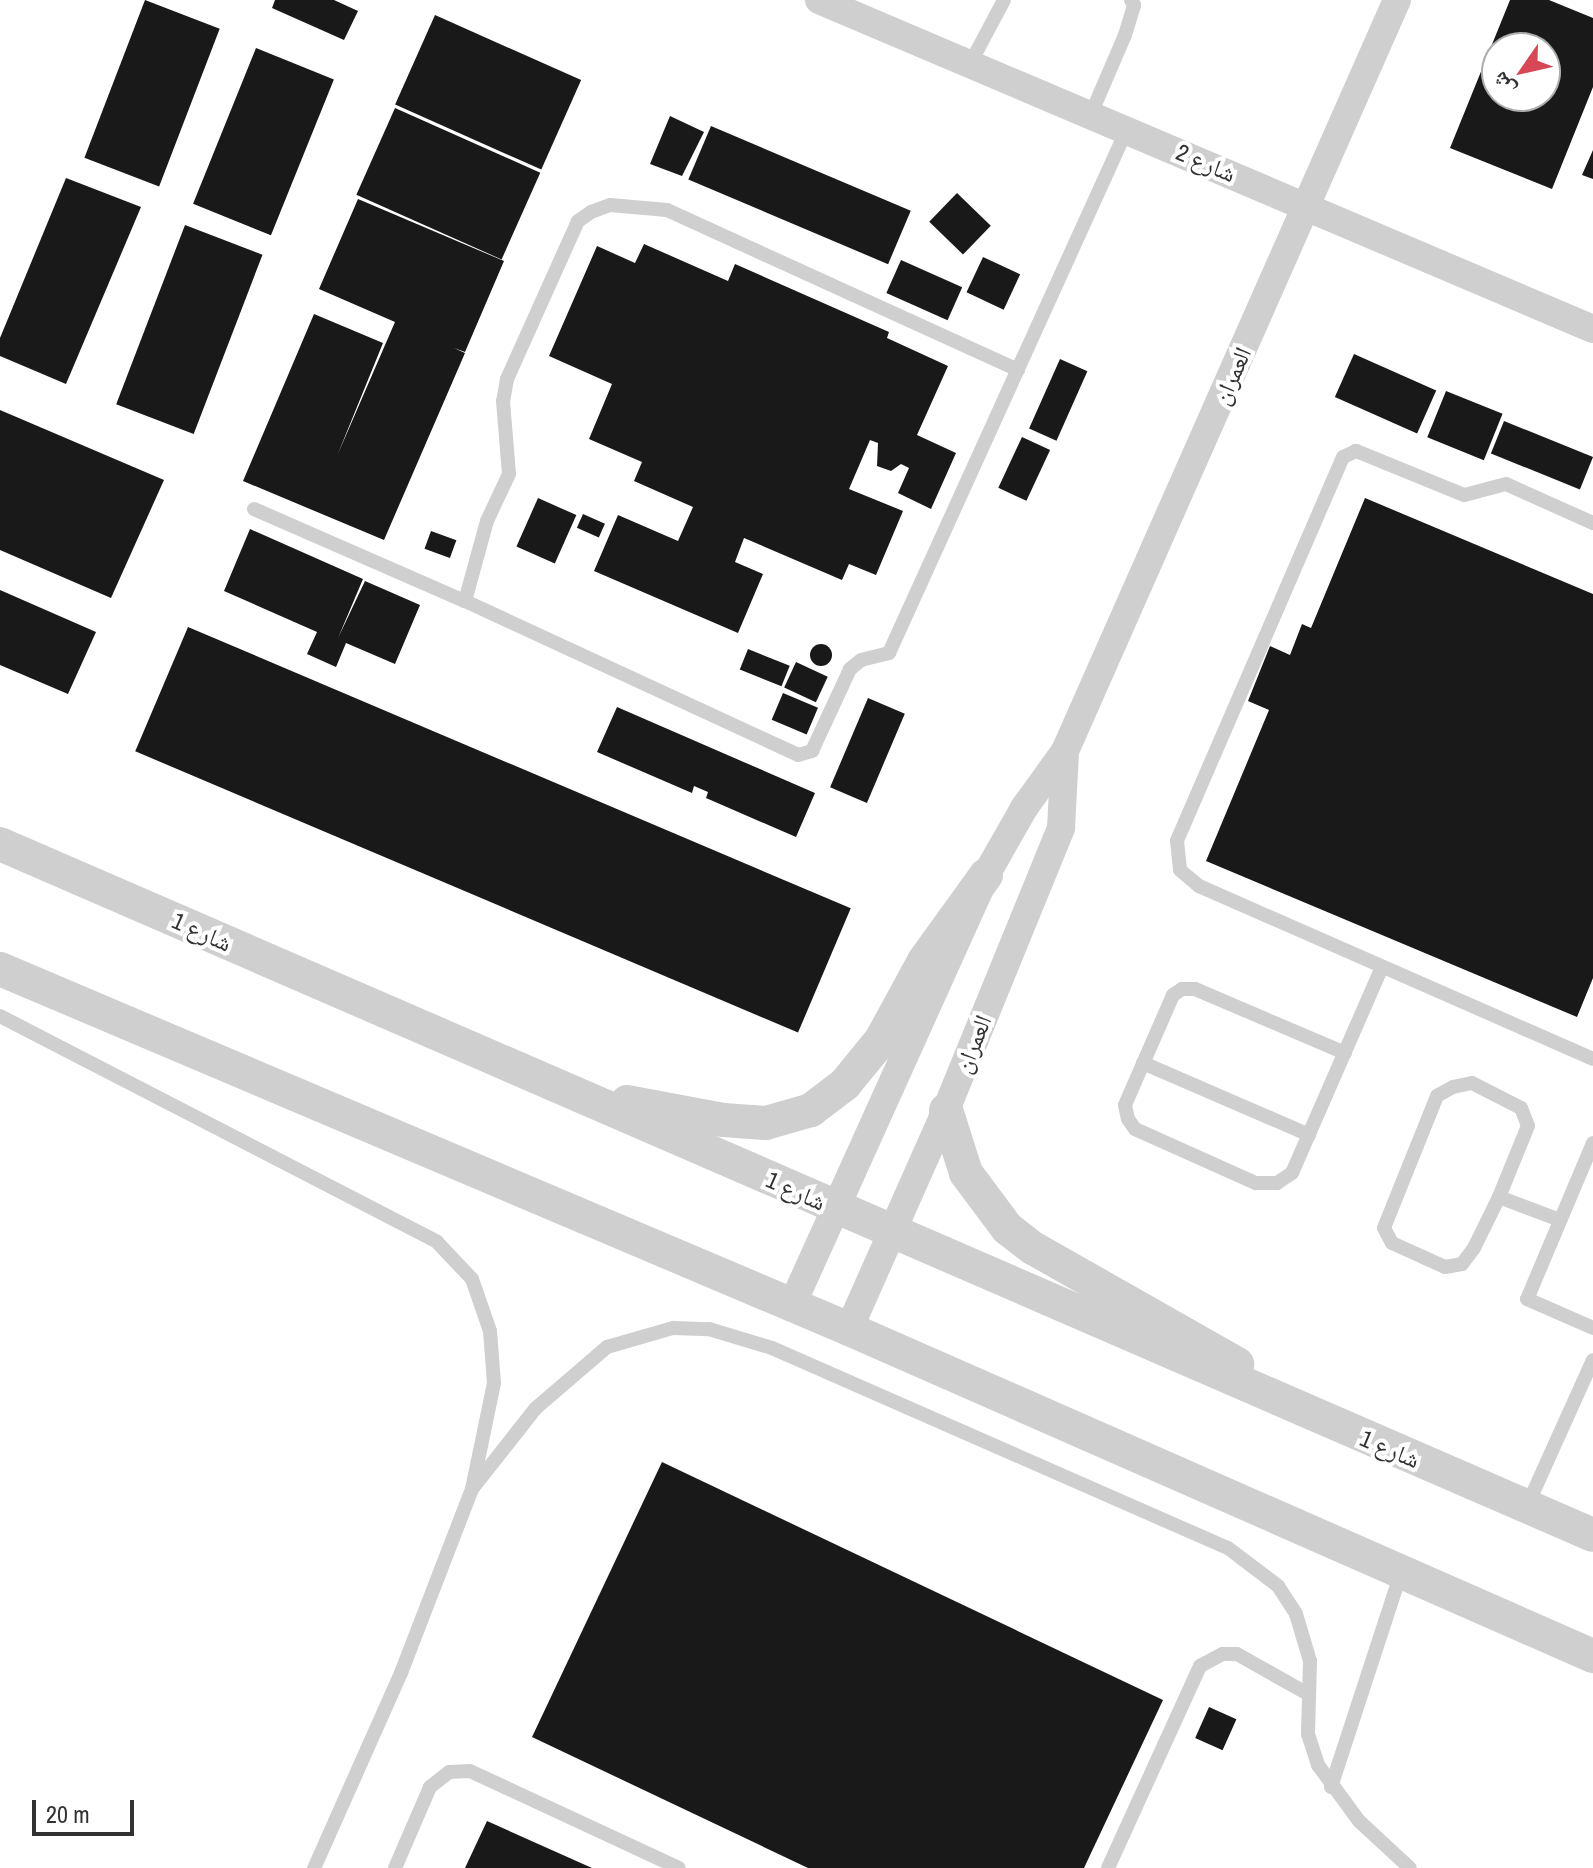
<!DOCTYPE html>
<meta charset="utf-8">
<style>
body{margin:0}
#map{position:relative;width:1593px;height:1868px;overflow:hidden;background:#fff;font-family:"Archivo Narrow","Noto Naskh Arabic",sans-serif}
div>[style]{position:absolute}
.building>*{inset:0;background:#191919;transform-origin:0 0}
.round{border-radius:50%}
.service>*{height:14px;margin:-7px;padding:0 7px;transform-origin:7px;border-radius:7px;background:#cfcfcf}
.minor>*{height:28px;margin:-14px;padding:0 14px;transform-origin:14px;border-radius:14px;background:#cfcfcf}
.tertiary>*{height:34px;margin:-17px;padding:0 17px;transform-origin:17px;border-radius:17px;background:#cfcfcf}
span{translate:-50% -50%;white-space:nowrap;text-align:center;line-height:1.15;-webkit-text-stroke:8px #fff;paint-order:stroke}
.street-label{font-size:24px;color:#323232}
.north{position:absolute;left:1481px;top:32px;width:80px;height:80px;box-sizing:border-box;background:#fff;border:2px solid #adadad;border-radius:50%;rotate:236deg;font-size:22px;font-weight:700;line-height:32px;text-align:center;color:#323232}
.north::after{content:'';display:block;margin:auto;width:28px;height:36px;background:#d74756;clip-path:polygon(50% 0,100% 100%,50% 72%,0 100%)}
.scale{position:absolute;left:32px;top:1800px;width:102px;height:36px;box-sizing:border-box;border:4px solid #323232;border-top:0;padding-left:10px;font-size:24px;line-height:28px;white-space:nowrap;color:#323232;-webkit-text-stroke:6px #fff;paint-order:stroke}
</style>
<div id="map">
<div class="building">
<div style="left:145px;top:0;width:80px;height:169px;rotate:21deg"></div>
<div style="clip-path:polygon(275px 0,334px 0,358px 11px,344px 40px,272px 8px)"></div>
<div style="clip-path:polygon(evenodd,1510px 0,1549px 0,1593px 18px,1593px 87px,1552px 189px,1450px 148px,1510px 0,1497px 48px,1545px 48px,1545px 96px,1497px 96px,1497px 48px)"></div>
<div style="left:435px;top:15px;width:160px;height:98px;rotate:24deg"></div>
<div style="left:256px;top:48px;width:84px;height:168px;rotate:22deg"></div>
<div style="left:395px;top:108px;width:159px;height:95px;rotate:24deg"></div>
<div style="clip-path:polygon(670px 116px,704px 132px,682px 176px,650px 164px)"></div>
<div style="left:711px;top:126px;width:217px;height:58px;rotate:23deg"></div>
<div style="clip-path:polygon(1593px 150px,1593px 179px,1582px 175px)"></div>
<div style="clip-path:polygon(66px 178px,141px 207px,66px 384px,0 356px,0 338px)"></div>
<div style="left:957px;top:193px;width:47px;height:40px;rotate:44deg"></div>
<div style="clip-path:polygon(358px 199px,504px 261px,465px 352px,454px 348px,465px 353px,384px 540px,243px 481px,314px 314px,383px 343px,337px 456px,395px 322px,319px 289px)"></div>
<div style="left:185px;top:225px;width:83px;height:192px;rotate:21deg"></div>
<div style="clip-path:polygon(644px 244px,728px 281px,735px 264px,889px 332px,887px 338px,948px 366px,917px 435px,956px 453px,931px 509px,898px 493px,909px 468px,901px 464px,891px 471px,877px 466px,878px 443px,870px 440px,849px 489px,903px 511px,876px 575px,849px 564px,842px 580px,744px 538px,735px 562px,763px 574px,738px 633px,594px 571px,618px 515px,678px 541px,693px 507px,634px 481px,642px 462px,589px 439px,612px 384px,549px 356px,597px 246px,635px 263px)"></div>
<div style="left:983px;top:257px;width:41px;height:39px;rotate:25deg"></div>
<div style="left:901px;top:260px;width:67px;height:36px;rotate:24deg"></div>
<div style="left:1354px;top:354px;width:90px;height:47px;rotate:24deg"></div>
<div style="left:1060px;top:359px;width:30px;height:76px;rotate:24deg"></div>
<div style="left:1446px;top:391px;width:61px;height:50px;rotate:22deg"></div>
<div style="clip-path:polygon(0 410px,164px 480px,111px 598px,0 550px)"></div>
<div style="left:1504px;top:421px;width:96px;height:35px;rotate:22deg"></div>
<div style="left:1022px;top:437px;width:31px;height:56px;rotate:25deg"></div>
<div style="left:538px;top:498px;width:42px;height:53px;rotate:24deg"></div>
<div style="clip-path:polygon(1365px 498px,1593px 594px,1593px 978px,1577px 1017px,1206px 861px,1269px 710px,1248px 701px,1270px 646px,1290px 655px,1302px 624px,1311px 628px)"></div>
<div style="left:583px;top:514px;width:24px;height:15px;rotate:24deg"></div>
<div style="clip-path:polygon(250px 529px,363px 579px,338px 638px,365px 581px,420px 605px,395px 664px,346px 643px,336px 667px,307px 654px,317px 632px,224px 591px)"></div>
<div style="left:431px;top:531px;width:27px;height:19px;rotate:20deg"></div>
<div style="clip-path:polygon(0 590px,96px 632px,68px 694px,0 665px)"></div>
<div style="left:188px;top:627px;width:720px;height:135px;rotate:23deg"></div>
<div class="round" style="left:810px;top:644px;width:22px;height:22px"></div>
<div style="left:748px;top:649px;width:45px;height:22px;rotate:22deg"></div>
<div style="left:796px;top:662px;width:35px;height:28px;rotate:25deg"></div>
<div style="left:783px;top:693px;width:38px;height:29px;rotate:23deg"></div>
<div style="left:868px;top:698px;width:40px;height:97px;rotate:23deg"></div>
<div style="clip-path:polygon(617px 707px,815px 793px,796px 837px,706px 798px,708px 792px,694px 786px,692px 793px,597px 752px)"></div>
<div style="clip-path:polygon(662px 1462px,1163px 1700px,1084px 1868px,808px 1868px,532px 1737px)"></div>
<div style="left:1209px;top:1707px;width:30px;height:34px;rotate:24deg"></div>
<div style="clip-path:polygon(487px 1821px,592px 1868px,465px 1868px)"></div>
</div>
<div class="service">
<div style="left:970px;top:64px;width:72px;rotate:-62deg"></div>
<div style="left:1091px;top:114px;width:86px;rotate:-66.7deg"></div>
<div style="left:1125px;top:35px;width:31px;rotate:-73deg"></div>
<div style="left:1134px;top:5px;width:6px;rotate:-121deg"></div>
<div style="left:1018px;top:370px;width:386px;rotate:-155.5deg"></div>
<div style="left:667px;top:210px;width:57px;rotate:-175deg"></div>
<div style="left:610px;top:205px;width:20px;rotate:160deg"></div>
<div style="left:591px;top:212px;width:16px;rotate:145deg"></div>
<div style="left:578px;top:221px;width:173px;rotate:114.2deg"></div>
<div style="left:507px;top:379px;width:22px;rotate:100deg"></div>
<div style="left:503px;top:401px;width:73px;rotate:85.3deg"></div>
<div style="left:509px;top:474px;width:52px;rotate:115.1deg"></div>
<div style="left:487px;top:521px;width:83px;rotate:105.4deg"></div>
<div style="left:465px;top:601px;width:367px;rotate:24.8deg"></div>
<div style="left:798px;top:755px;width:15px;rotate:-16deg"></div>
<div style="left:812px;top:751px;width:90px;rotate:-65.1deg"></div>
<div style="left:850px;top:669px;width:14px;rotate:-39deg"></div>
<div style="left:861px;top:660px;width:29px;rotate:-14deg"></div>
<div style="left:889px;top:653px;width:576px;rotate:-65.57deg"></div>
<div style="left:254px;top:509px;width:230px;rotate:23.6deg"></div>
<div style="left:1593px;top:523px;width:95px;rotate:-155.9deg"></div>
<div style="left:1506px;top:484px;width:43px;rotate:165.3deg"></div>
<div style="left:1464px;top:495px;width:117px;rotate:-157.8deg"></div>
<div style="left:1356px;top:451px;width:14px;rotate:155deg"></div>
<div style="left:1343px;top:457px;width:418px;rotate:113.4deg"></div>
<div style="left:1177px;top:841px;width:29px;rotate:84deg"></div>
<div style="left:1180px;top:870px;width:25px;rotate:40deg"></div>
<div style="left:1199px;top:886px;width:430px;rotate:23.7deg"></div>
<div style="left:0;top:1016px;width:492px;rotate:27.3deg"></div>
<div style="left:437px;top:1242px;width:51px;rotate:46.6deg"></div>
<div style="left:472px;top:1279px;width:55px;rotate:70.9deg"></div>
<div style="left:490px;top:1331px;width:52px;rotate:85.6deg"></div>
<div style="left:494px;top:1383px;width:108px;rotate:101.7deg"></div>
<div style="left:472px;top:1489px;width:197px;rotate:111.1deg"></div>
<div style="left:401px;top:1673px;width:214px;rotate:114deg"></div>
<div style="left:1345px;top:1053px;width:163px;rotate:-156.9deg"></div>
<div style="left:1195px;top:989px;width:13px;rotate:180deg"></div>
<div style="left:1182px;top:989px;width:11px;rotate:146deg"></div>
<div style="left:1173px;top:995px;width:120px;rotate:113.6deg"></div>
<div style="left:1125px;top:1105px;width:14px;rotate:78deg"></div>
<div style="left:1128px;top:1119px;width:12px;rotate:55deg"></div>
<div style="left:1135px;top:1129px;width:133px;rotate:24.1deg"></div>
<div style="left:1256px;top:1183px;width:21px"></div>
<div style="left:1277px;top:1183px;width:18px;rotate:-34deg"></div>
<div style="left:1292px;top:1173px;width:225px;rotate:-66.4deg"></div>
<div style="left:1143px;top:1063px;width:181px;rotate:23.4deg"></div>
<div style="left:1593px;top:1143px;width:169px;rotate:112.9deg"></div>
<div style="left:1527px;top:1299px;width:72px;rotate:23.7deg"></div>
<div style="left:1499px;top:1197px;width:77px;rotate:-67.8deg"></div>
<div style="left:1528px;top:1126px;width:19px;rotate:-111deg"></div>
<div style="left:1521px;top:1108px;width:55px;rotate:-153deg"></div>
<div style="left:1472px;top:1083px;width:19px;rotate:168deg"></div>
<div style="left:1453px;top:1087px;width:18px;rotate:151deg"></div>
<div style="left:1437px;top:1096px;width:142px;rotate:111.9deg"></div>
<div style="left:1384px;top:1228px;width:17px;rotate:62deg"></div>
<div style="left:1392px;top:1243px;width:58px;rotate:24.4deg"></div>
<div style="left:1445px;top:1267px;width:17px;rotate:-10deg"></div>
<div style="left:1462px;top:1264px;width:20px;rotate:-53deg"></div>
<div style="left:1474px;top:1248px;width:57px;rotate:-63.9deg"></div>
<div style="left:1499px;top:1197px;width:65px;rotate:20.7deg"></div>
<div style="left:472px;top:1489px;width:103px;rotate:-51.7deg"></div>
<div style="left:536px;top:1408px;width:94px;rotate:-40.7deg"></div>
<div style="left:607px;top:1347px;width:69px;rotate:-16.1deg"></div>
<div style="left:673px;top:1328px;width:36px;rotate:2deg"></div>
<div style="left:709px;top:1329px;width:66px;rotate:16.8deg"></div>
<div style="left:772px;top:1348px;width:498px;rotate:23.7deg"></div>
<div style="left:1228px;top:1548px;width:63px;rotate:37.2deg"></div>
<div style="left:1278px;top:1586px;width:33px;rotate:57deg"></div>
<div style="left:1296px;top:1614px;width:49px;rotate:73.4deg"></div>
<div style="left:1310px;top:1661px;width:73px;rotate:91.6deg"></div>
<div style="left:1308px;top:1734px;width:33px;rotate:72deg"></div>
<div style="left:1318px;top:1765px;width:69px;rotate:53.8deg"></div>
<div style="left:1359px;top:1821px;width:69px;rotate:42.7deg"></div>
<div style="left:1527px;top:1506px;width:160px;rotate:-65.7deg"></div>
<div style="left:1331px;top:1787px;width:225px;rotate:-71.9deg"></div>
<div style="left:395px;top:1868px;width:88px;rotate:-66.6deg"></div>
<div style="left:430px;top:1787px;width:24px;rotate:-38deg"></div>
<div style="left:449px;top:1772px;width:21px;rotate:-3deg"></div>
<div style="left:470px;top:1771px;width:230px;rotate:24.9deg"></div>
<div style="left:1108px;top:1868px;width:222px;rotate:-65.5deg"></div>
<div style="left:1200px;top:1666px;width:26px;rotate:-28deg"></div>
<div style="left:1223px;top:1654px;width:14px"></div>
<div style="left:1237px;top:1654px;width:81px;rotate:29.4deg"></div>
</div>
<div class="minor">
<div style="left:819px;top:0;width:841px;rotate:23.03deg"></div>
<div style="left:792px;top:1305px;width:472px;rotate:-65.7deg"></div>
<div style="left:986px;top:875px;width:77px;rotate:-60.4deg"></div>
<div style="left:1024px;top:808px;width:70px;rotate:-54.3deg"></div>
<div style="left:1065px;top:751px;width:821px;rotate:-66.15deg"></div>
<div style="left:849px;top:1329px;width:240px;rotate:-66.1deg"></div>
<div style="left:946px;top:1110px;width:305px;rotate:-67.8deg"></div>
<div style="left:1061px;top:828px;width:76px;rotate:-87deg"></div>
</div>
<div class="tertiary">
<div style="left:0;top:844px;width:1736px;rotate:23.45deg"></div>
<div style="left:0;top:969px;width:922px;rotate:22.98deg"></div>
<div style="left:849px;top:1329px;width:813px;rotate:23.73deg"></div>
<div style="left:627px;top:1102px;width:98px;rotate:10.6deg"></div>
<div style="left:723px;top:1120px;width:43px;rotate:4deg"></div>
<div style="left:766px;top:1123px;width:47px;rotate:-16.1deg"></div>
<div style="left:811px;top:1110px;width:43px;rotate:-37.4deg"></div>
<div style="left:845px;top:1084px;width:57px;rotate:-50.7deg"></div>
<div style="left:881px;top:1040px;width:90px;rotate:-61.4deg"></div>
<div style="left:924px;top:961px;width:106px;rotate:-54.2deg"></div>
<div style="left:946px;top:1110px;width:66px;rotate:72.4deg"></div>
<div style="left:966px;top:1173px;width:69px;rotate:53.3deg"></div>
<div style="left:1007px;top:1228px;width:33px;rotate:38deg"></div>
<div style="left:1033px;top:1248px;width:235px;rotate:29.6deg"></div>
</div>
<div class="street-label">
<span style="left:1206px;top:163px;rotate:23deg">شارع 2</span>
<span style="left:1232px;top:376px;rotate:-66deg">العمران</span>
<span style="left:202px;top:932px;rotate:24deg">شارع 1</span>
<span style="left:973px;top:1044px;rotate:-68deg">العمران</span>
<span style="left:796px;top:1191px;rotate:24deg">شارع 1</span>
<span style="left:1390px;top:1449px;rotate:23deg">شارع 1</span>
</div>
<div class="north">ش</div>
<div class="scale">20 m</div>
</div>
